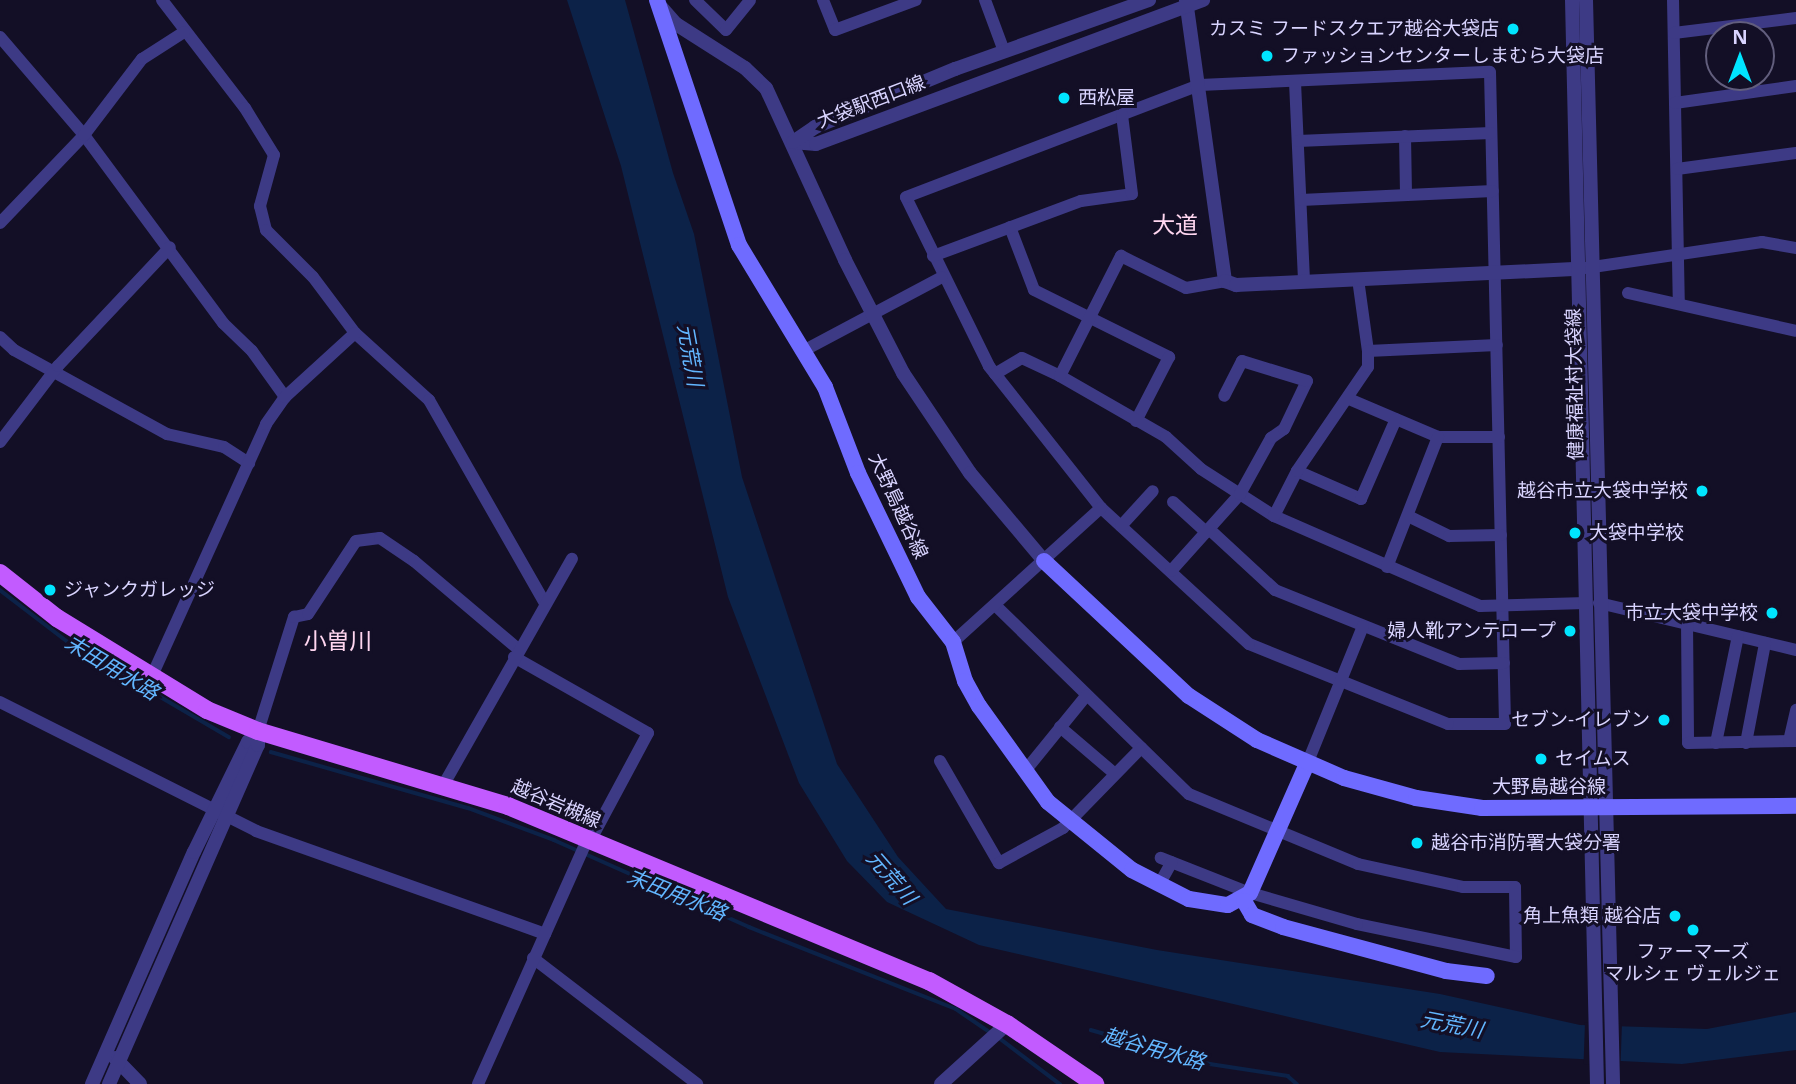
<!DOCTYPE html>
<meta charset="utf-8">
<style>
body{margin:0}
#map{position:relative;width:1796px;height:1084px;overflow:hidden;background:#130f26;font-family:"Open Sans","Noto Sans JP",sans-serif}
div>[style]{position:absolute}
.water>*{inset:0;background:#0c2248}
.pier>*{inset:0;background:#130f26;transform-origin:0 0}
.stream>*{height:3.5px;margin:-1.75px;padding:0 1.75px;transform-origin:1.75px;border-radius:1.75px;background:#0c2248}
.minor>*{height:12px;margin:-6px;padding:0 6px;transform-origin:6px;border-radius:6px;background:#3d3a85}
.tertiary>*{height:14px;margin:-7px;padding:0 7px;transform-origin:7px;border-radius:7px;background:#3d3a85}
.secondary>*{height:16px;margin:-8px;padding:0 8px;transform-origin:8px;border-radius:8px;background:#6f6bff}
.primary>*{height:18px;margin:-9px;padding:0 9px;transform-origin:9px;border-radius:9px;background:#c25bff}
.dots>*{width:19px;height:19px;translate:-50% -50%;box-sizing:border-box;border:4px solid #130f26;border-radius:50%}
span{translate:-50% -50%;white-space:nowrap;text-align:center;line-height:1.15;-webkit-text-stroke:6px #130f26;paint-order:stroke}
.poi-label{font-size:19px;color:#d9d4ff}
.right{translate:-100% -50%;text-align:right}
.left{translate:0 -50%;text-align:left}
.street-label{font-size:19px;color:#d9d4ff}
.water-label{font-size:21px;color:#62b6ff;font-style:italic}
.quarter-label{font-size:23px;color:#ffd6f0}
.north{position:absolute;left:1705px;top:21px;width:70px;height:70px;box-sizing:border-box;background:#130f26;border:2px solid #625e7d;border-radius:50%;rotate:0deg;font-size:19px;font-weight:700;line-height:28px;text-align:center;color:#d9d4ff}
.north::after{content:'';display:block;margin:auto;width:24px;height:32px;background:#00e5ff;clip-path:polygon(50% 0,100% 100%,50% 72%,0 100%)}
</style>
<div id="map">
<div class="water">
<div style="clip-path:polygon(567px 0,625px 0,673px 173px,694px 234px,742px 477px,837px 764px,898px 857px,946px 909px,1157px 950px,1440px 994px,1580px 1025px,1707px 1029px,1796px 1012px,1796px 1050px,1682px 1064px,1440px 1052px,979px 945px,887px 902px,847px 861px,799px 783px,728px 597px,621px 166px)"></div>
</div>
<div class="pier">
<div style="left:1585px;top:1022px;width:37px;height:42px;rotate:2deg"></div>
</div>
<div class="stream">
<div style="left:0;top:590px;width:91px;rotate:37.4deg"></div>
<div style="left:72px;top:645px;width:182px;rotate:30.4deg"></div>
<div style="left:271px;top:752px;width:205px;rotate:15.9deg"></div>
<div style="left:468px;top:808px;width:92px;rotate:20.4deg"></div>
<div style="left:554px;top:840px;width:214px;rotate:24deg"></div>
<div style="left:749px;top:927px;width:223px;rotate:21.6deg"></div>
<div style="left:956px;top:1009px;width:42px;rotate:34.4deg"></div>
<div style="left:1091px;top:1030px;width:124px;rotate:15.9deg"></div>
<div style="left:1210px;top:1064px;width:79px;rotate:8.7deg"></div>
<div style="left:1288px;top:1076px;width:12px;rotate:42deg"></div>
<div style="left:998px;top:1037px;width:78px;rotate:37.2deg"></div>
</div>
<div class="minor">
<div style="left:162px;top:0;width:136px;rotate:52.5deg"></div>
<div style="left:245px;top:108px;width:55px;rotate:58.3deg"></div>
<div style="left:274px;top:155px;width:53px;rotate:105.4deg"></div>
<div style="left:260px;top:206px;width:25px;rotate:76deg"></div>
<div style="left:266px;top:230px;width:66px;rotate:45deg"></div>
<div style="left:313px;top:277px;width:70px;rotate:53.1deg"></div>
<div style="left:355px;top:333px;width:100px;rotate:42.2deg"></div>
<div style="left:429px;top:400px;width:232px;rotate:60.3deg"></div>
<div style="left:695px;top:0;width:43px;rotate:44.1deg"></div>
<div style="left:726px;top:30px;width:38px;rotate:-51deg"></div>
<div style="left:823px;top:0;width:32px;rotate:68deg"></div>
<div style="left:835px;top:30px;width:86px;rotate:-20.3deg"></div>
<div style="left:985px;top:0;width:54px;rotate:69.6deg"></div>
<div style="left:1673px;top:0;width:304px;rotate:88.9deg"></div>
<div style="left:1674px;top:33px;width:123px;rotate:-7deg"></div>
<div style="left:0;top:37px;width:129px;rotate:49.4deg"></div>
<div style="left:84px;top:135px;width:234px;rotate:53.5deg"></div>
<div style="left:223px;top:323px;width:40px;rotate:44deg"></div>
<div style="left:252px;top:351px;width:57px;rotate:54.3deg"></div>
<div style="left:1490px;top:72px;width:652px;rotate:88.68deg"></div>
<div style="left:1505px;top:724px;width:57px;rotate:180deg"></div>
<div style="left:1448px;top:724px;width:214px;rotate:-158.1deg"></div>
<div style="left:1249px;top:644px;width:201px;rotate:-137.4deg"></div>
<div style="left:1101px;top:508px;width:181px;rotate:-128.3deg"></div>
<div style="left:989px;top:366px;width:188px;rotate:-116.2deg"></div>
<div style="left:906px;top:197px;width:315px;rotate:-20.9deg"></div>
<div style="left:1200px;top:85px;width:290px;rotate:-2.6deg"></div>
<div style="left:1295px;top:82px;width:200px;rotate:87.4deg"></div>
<div style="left:1675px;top:103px;width:122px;rotate:-8deg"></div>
<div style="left:1405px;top:136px;width:58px;rotate:89deg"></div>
<div style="left:1298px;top:141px;width:193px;rotate:-2.4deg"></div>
<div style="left:1677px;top:169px;width:120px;rotate:-7.7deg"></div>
<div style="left:1301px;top:200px;width:192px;rotate:-2.7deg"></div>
<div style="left:0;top:223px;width:122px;rotate:-46.3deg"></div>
<div style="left:84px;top:135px;width:96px;rotate:-52.7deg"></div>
<div style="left:142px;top:59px;width:50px;rotate:-32.7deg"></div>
<div style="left:1010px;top:227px;width:67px;rotate:69.1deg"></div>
<div style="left:1034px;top:290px;width:151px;rotate:26.4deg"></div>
<div style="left:1169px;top:357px;width:72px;rotate:117.3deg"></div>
<div style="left:933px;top:256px;width:158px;rotate:-20.4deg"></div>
<div style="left:1081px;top:201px;width:51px;rotate:-7.8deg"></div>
<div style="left:1132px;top:194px;width:80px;rotate:-97.2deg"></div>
<div style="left:1586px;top:268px;width:178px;rotate:-8.4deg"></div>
<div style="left:1762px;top:242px;width:35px;rotate:10deg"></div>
<div style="left:1358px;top:279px;width:73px;rotate:82.1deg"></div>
<div style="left:1368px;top:351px;width:129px;rotate:-2.7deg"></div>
<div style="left:1628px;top:293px;width:172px;rotate:12.7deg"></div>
<div style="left:0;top:337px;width:19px;rotate:43deg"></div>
<div style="left:14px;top:350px;width:175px;rotate:28.8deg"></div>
<div style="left:167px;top:434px;width:58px;rotate:12.8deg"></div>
<div style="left:224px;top:447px;width:30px;rotate:33deg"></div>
<div style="left:803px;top:351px;width:157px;rotate:-28deg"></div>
<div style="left:995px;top:374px;width:31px;rotate:-31deg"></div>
<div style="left:1022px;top:358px;width:42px;rotate:25.3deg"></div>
<div style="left:1060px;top:376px;width:122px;rotate:29.9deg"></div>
<div style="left:1166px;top:437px;width:47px;rotate:42.4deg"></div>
<div style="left:1201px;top:469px;width:87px;rotate:32.8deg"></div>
<div style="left:1274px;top:516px;width:225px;rotate:23.6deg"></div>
<div style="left:1480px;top:606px;width:106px;rotate:-1.6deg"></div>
<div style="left:1060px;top:376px;width:135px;rotate:-63.1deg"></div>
<div style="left:1121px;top:256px;width:72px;rotate:26.2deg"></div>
<div style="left:1186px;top:288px;width:40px;rotate:-10deg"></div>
<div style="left:1349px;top:399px;width:97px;rotate:23.1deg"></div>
<div style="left:1438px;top:437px;width:61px"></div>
<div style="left:0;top:442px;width:96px;rotate:-52.7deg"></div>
<div style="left:58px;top:366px;width:163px;rotate:-46.7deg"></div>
<div style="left:1297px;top:471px;width:70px;rotate:23.6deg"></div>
<div style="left:1361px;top:499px;width:87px;rotate:-66.4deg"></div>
<div style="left:1173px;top:502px;width:45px;rotate:42.3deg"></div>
<div style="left:1274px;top:516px;width:51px;rotate:-62.9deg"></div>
<div style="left:1297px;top:471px;width:126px;rotate:-55.7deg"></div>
<div style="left:1368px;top:367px;width:16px;rotate:-90deg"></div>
<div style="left:1408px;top:516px;width:46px;rotate:26deg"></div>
<div style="left:1449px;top:536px;width:52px;rotate:-1.1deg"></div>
<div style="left:1121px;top:526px;width:47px;rotate:-47.6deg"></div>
<div style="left:1209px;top:529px;width:90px;rotate:42.7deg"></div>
<div style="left:1275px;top:590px;width:198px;rotate:21.9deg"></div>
<div style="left:1459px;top:664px;width:45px;rotate:-1.3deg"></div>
<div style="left:1387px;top:567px;width:140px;rotate:-68.6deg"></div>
<div style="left:1171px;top:571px;width:103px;rotate:-48.1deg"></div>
<div style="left:1240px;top:494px;width:64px;rotate:-61deg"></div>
<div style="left:1271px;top:438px;width:16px;rotate:-35deg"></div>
<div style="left:1284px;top:429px;width:53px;rotate:-64.4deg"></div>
<div style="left:1307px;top:381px;width:68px;rotate:-162.9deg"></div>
<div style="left:1242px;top:361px;width:39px;rotate:117deg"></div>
<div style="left:1599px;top:603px;width:203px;rotate:13.4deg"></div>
<div style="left:995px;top:605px;width:271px;rotate:44.3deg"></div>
<div style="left:1189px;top:794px;width:183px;rotate:22.5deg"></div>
<div style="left:1358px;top:864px;width:107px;rotate:12.4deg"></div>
<div style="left:1463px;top:887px;width:52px"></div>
<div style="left:1515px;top:887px;width:70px;rotate:89.2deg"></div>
<div style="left:1516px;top:957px;width:162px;rotate:-168.3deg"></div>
<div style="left:1357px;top:924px;width:111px;rotate:-163.8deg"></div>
<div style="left:1250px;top:893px;width:96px;rotate:-158.5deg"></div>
<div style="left:1687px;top:622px;width:121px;rotate:89.5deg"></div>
<div style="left:1688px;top:743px;width:108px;rotate:-1.1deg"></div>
<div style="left:953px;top:642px;width:200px;rotate:-42.2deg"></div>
<div style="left:514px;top:657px;width:154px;rotate:29.6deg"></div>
<div style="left:648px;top:733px;width:123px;rotate:118.2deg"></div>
<div style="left:151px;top:678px;width:279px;rotate:-65.6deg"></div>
<div style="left:266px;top:424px;width:33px;rotate:-55deg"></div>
<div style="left:285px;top:397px;width:95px;rotate:-42.4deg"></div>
<div style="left:0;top:702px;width:287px;rotate:26.7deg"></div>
<div style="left:256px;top:831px;width:307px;rotate:19.6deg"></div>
<div style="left:1060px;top:727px;width:72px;rotate:40.5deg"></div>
<div style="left:258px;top:731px;width:120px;rotate:-72.5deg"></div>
<div style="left:294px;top:617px;width:14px;rotate:-12deg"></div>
<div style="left:308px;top:614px;width:87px;rotate:-56.7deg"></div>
<div style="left:356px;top:541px;width:24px;rotate:-7deg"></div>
<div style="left:380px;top:538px;width:41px;rotate:34.1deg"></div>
<div style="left:414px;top:561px;width:136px;rotate:40.2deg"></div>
<div style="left:1789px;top:741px;width:32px;rotate:-77deg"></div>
<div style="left:1716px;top:743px;width:109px;rotate:-78.4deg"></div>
<div style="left:1746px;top:743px;width:102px;rotate:-79.2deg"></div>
<div style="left:940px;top:761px;width:118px;rotate:60deg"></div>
<div style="left:999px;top:863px;width:73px;rotate:-28.7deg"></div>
<div style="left:1063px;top:828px;width:112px;rotate:-45.7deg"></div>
<div style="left:1307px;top:764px;width:149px;rotate:-67.9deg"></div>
<div style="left:1025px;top:771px;width:97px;rotate:-50.9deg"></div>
<div style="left:444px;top:784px;width:259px;rotate:-60.4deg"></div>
<div style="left:1159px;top:885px;width:26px;rotate:-61deg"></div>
<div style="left:533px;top:958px;width:207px;rotate:37.5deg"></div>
<div style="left:478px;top:1084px;width:267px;rotate:-65.9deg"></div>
</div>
<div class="tertiary">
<div style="left:1186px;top:0;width:284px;rotate:82.1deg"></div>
<div style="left:1225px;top:281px;width:12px;rotate:20deg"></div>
<div style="left:1236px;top:285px;width:343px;rotate:-2.7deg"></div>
<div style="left:1572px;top:0;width:1084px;rotate:88.68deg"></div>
<div style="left:1586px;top:0;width:1084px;rotate:88.57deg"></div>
<div style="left:662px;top:8px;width:21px;rotate:49deg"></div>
<div style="left:676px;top:24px;width:82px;rotate:32.5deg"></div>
<div style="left:745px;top:68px;width:29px;rotate:44deg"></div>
<div style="left:766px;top:88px;width:189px;rotate:65.3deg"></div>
<div style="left:845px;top:260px;width:127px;rotate:62.8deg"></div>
<div style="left:903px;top:373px;width:120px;rotate:56.2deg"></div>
<div style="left:970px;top:473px;width:115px;rotate:49.9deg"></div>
<div style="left:793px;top:142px;width:23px;rotate:5deg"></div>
<div style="left:816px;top:144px;width:413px;rotate:-20.4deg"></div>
<div style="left:793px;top:142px;width:27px;rotate:-34deg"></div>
<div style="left:815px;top:127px;width:152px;rotate:-22.5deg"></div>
<div style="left:955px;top:69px;width:206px;rotate:-19.6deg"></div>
<div style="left:115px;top:1058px;width:36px;rotate:46deg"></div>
<div style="left:92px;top:1084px;width:253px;rotate:-66.3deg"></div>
<div style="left:194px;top:852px;width:123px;rotate:-63.9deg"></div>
<div style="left:248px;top:742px;width:15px;rotate:-48deg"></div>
<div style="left:109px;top:1084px;width:370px;rotate:-66.3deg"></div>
<div style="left:258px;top:745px;width:14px;rotate:-90deg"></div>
<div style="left:941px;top:1084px;width:89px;rotate:-42.3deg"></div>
</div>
<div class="secondary">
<div style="left:657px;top:0;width:258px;rotate:71.5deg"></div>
<div style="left:739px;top:245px;width:166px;rotate:58.8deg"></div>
<div style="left:825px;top:387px;width:92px;rotate:69deg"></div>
<div style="left:858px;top:473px;width:138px;rotate:64.2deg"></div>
<div style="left:918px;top:597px;width:57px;rotate:52.1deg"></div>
<div style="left:953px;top:642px;width:41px;rotate:72.9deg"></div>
<div style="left:965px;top:681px;width:29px;rotate:61deg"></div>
<div style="left:979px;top:706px;width:118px;rotate:54.3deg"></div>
<div style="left:1048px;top:802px;width:108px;rotate:39deg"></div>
<div style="left:1132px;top:870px;width:64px;rotate:27deg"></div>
<div style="left:1189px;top:899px;width:39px;rotate:9deg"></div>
<div style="left:1228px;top:905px;width:25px;rotate:-29deg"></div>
<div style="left:1250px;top:893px;width:141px;rotate:-66.2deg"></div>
<div style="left:1044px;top:561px;width:198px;rotate:43deg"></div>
<div style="left:1189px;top:696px;width:81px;rotate:32.9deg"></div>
<div style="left:1257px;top:740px;width:95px;rotate:23.6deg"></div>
<div style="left:1344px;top:778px;width:75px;rotate:15.5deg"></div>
<div style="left:1416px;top:798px;width:67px;rotate:8.6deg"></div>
<div style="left:1482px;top:808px;width:314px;rotate:-0.4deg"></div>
<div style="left:1244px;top:901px;width:16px;rotate:60deg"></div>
<div style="left:1252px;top:915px;width:33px;rotate:21deg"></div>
<div style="left:1283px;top:927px;width:169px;rotate:15.1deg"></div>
<div style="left:1446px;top:971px;width:41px;rotate:7deg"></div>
</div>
<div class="primary">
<div style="left:0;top:573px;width:73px;rotate:38.3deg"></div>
<div style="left:57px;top:618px;width:176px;rotate:31.5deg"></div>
<div style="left:207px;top:710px;width:55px;rotate:22.4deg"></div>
<div style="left:258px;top:731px;width:261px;rotate:16.7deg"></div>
<div style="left:508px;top:806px;width:456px;rotate:22.6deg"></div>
<div style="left:929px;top:981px;width:89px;rotate:28.9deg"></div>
<div style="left:1007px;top:1024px;width:107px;rotate:34.3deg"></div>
</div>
<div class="dots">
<div style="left:1513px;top:29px;background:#00e5ff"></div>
<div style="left:1267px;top:56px;background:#00e5ff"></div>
<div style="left:1064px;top:98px;background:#00e5ff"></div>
<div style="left:1702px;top:491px;background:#00e5ff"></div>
<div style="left:1575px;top:533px;background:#00e5ff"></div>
<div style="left:50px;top:590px;background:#00e5ff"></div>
<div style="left:1772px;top:613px;background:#00e5ff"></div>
<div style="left:1570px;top:631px;background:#00e5ff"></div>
<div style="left:1664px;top:720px;background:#00e5ff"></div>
<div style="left:1541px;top:759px;background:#00e5ff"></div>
<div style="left:1417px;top:843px;background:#00e5ff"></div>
<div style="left:1675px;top:916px;background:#00e5ff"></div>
<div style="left:1693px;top:930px;background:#00e5ff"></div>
</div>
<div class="poi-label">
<span class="right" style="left:1499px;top:29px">カスミ フードスクエア越谷大袋店</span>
<span class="left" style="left:1281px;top:56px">ファッションセンターしまむら大袋店</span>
<span class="left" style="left:1078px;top:98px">西松屋</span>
<span class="right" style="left:1688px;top:491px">越谷市立大袋中学校</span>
<span class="left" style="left:1589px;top:533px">大袋中学校</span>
<span class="left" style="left:64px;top:590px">ジャンクガレッジ</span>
<span class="right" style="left:1758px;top:613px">市立大袋中学校</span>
<span class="right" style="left:1556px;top:631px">婦人靴アンテロープ</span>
<span class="right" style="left:1650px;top:720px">セブン-イレブン</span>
<span class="left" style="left:1555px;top:759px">セイムス</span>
<span class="left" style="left:1431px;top:843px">越谷市消防署大袋分署</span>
<span class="right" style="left:1661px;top:916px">角上魚類 越谷店</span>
<span style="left:1693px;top:963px">ファーマーズ<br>マルシェ ヴェルジェ</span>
</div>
<div class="street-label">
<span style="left:871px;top:102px;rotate:-21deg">大袋駅西口線</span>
<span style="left:1575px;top:384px;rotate:-91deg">健康福祉村大袋線</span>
<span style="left:898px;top:506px;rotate:65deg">大野島越谷線</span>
<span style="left:1549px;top:787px">大野島越谷線</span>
<span style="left:556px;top:804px;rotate:23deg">越谷岩槻線</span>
</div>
<div class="water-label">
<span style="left:691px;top:355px;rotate:80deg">元荒川</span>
<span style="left:112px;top:667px;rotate:31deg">末田用水路</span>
<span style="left:892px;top:877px;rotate:49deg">元荒川</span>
<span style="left:677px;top:894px;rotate:22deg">末田用水路</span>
<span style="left:1452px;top:1024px;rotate:11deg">元荒川</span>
<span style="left:1154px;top:1048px;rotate:16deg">越谷用水路</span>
</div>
<div class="quarter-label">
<span style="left:1175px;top:224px">大道</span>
<span style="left:338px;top:640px">小曽川</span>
</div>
<div class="north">N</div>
</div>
